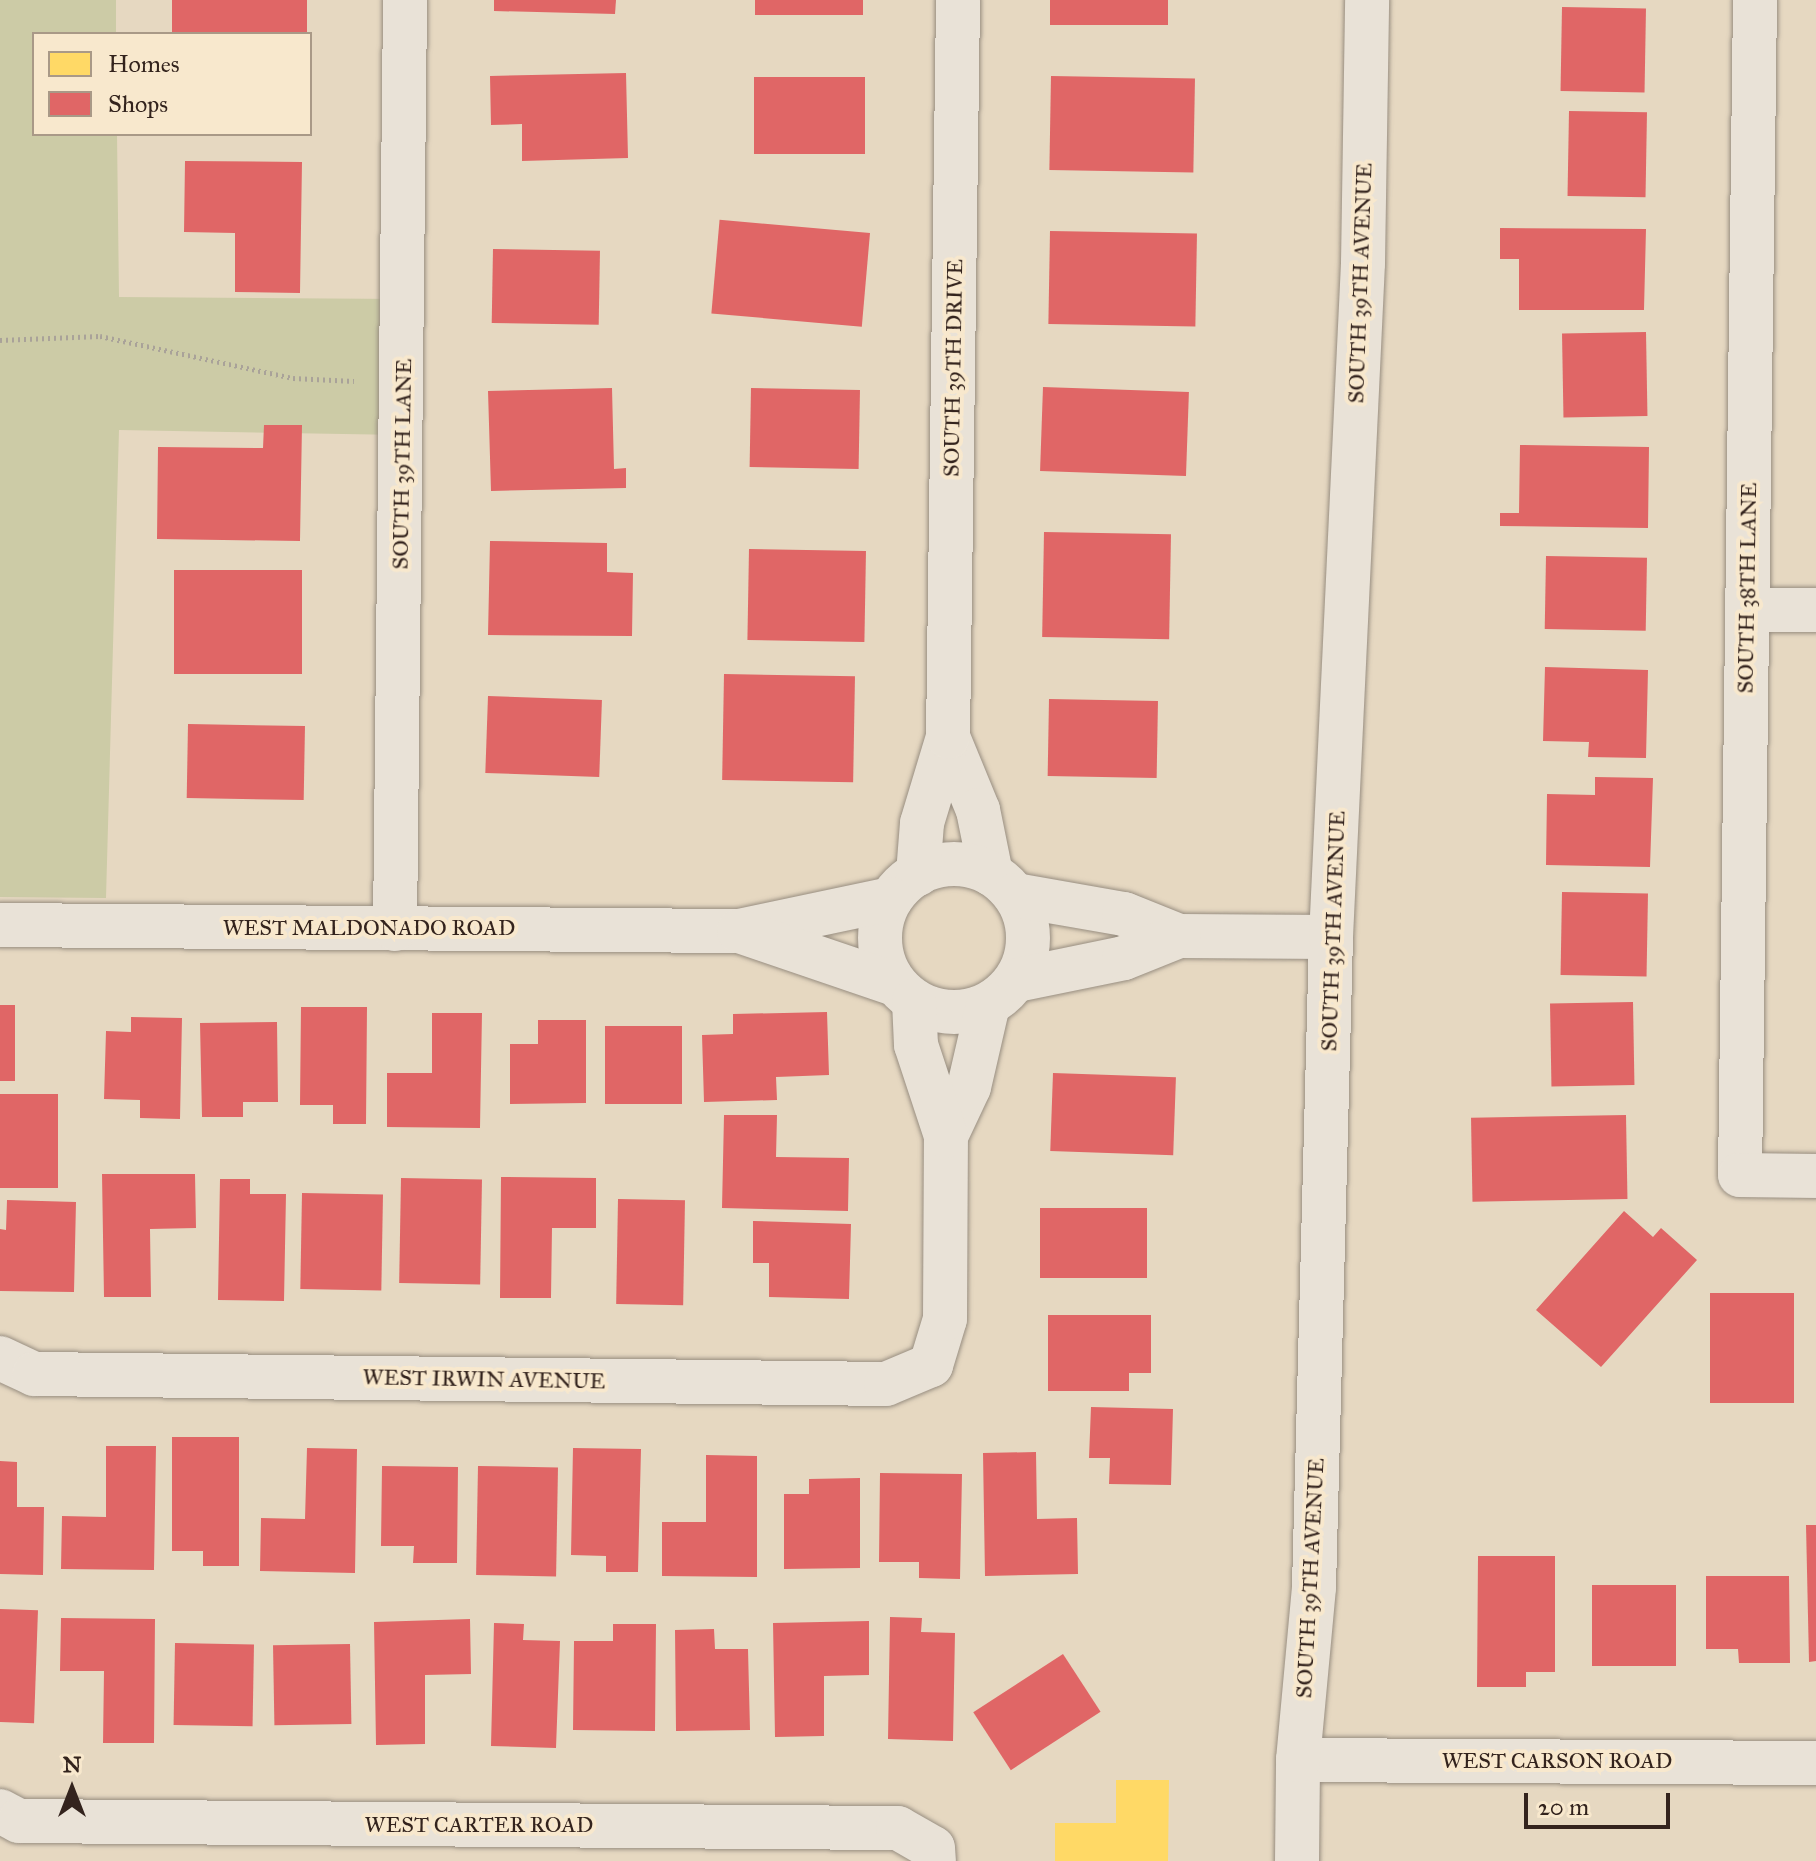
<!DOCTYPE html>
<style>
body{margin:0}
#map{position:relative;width:1816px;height:1861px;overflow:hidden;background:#e6d8c1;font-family:"IM FELL Great Primer",serif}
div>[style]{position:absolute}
.green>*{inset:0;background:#cccba6}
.homes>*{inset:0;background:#ffd966}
.shops>*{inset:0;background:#e06666;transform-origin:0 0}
.path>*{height:5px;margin-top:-2.5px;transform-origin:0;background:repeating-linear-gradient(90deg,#a9a299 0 2px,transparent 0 6px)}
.roads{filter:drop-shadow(0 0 2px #988e81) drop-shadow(0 0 2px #988e81)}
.minor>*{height:44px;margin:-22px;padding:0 22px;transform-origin:22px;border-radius:22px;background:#e9e2d7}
.minor>.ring{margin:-22px;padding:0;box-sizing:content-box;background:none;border:44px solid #e9e2d7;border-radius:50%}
.tertiary>*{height:44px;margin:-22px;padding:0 22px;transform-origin:22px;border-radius:22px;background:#e9e2d7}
span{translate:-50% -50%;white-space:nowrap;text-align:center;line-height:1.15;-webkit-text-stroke:8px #f8e8cd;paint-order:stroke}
.street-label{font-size:22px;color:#33231d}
.legend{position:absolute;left:32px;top:32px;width:280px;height:104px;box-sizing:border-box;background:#f8e8cd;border:2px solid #a99987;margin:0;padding:10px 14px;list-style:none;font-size:24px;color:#33231d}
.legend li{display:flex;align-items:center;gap:16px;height:40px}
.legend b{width:40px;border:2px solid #a99987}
.north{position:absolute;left:32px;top:1749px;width:80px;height:80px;-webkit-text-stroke:6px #f8e8cd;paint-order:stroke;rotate:0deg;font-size:22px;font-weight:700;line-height:32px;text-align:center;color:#33231d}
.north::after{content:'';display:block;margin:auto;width:28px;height:36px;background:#33231d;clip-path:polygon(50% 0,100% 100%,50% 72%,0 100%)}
.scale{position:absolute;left:1524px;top:1793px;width:146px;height:36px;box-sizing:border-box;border:4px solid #33231d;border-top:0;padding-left:10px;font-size:24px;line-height:28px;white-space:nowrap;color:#33231d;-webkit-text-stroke:6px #f8e8cd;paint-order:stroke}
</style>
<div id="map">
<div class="green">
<div style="clip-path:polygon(0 0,116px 0,116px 34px,34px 34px,34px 134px,117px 134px,119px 297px,403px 299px,403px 435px,119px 430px,106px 898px,0 897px)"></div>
</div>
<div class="homes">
<div style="clip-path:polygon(1116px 1780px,1169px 1780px,1168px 1861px,1055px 1861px,1055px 1823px,1116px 1823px)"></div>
</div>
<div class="shops">
<div style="left:172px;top:0;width:135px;height:34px"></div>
<div style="clip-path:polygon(494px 0,616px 0,615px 14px,494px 11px)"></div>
<div style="left:755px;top:0;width:108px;height:15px"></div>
<div style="left:1050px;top:0;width:118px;height:25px"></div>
<div style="left:1562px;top:7px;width:84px;height:84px;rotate:1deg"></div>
<div style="clip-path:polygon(626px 73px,628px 158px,522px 161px,522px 124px,491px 125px,490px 76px)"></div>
<div style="left:1051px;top:76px;width:144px;height:94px;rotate:1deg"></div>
<div style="left:754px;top:77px;width:111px;height:77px"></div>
<div style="left:1569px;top:111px;width:78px;height:85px;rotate:1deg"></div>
<div style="clip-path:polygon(185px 161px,302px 162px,300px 293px,235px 292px,235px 233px,184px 232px)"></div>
<div style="clip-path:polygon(1500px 228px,1646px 229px,1644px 310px,1519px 310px,1519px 259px,1500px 259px)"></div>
<div style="left:1050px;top:231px;width:147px;height:93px;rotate:1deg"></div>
<div style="left:870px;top:233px;width:94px;height:151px;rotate:95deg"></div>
<div style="left:493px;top:249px;width:107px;height:74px;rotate:1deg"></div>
<div style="left:1646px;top:332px;width:84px;height:84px;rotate:89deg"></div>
<div style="left:1043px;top:387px;width:146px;height:84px;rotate:2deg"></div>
<div style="clip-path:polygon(612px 388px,614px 469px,626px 468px,626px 488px,491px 491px,488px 391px)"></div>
<div style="left:751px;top:388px;width:109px;height:79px;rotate:1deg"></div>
<div style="clip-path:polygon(264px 425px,302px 425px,300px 541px,157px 539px,158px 447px,263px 448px)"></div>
<div style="clip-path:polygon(1520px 445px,1649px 447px,1648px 528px,1500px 526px,1500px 513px,1519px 513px)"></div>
<div style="left:1044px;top:532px;width:127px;height:105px;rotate:1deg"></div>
<div style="clip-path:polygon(490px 541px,607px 543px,607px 572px,633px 573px,632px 636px,488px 635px)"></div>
<div style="left:749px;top:549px;width:117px;height:91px;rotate:1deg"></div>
<div style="left:1546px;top:556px;width:101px;height:73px;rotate:1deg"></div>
<div style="left:174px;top:570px;width:128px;height:104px"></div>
<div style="clip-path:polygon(1545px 667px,1648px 670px,1646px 758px,1588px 757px,1589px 742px,1543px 741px)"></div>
<div style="left:724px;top:674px;width:131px;height:106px;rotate:1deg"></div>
<div style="left:488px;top:696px;width:114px;height:77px;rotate:2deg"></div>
<div style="left:1049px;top:699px;width:109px;height:77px;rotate:1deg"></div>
<div style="left:188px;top:724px;width:117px;height:74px;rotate:1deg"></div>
<div style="clip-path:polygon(1595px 777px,1653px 778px,1650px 867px,1546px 865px,1547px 794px,1595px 795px)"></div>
<div style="left:1562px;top:892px;width:86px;height:83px;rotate:1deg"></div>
<div style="left:1633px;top:1002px;width:83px;height:83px;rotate:89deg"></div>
<div style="left:0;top:1005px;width:15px;height:76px"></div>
<div style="clip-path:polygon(301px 1007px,367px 1007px,366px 1124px,333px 1124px,333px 1105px,300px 1105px)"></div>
<div style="clip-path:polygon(827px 1012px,829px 1075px,776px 1077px,777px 1100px,704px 1102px,702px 1035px,733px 1034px,733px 1014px)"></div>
<div style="clip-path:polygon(432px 1013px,482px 1013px,480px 1128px,387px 1127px,387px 1073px,432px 1073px)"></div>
<div style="clip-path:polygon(131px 1017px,182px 1018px,180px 1119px,140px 1118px,140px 1100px,104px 1099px,106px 1031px,131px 1032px)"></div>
<div style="clip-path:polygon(538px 1020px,586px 1020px,586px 1103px,510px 1104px,510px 1044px,538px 1044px)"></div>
<div style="clip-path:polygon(277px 1022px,278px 1102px,243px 1102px,243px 1117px,202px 1117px,200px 1023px)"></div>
<div style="left:605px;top:1026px;width:77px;height:78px"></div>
<div style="left:1053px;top:1073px;width:123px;height:78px;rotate:2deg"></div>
<div style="left:0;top:1094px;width:58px;height:94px"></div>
<div style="clip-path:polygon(724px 1115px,777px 1115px,776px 1157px,849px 1158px,848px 1211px,722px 1208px)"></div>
<div style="left:1626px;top:1115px;width:84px;height:155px;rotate:89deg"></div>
<div style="clip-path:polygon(102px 1174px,195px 1174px,196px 1228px,150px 1229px,151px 1297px,104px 1297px)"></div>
<div style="clip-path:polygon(501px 1177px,596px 1178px,596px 1228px,552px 1228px,551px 1298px,500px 1298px)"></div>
<div style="left:401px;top:1178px;width:81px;height:105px;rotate:1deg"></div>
<div style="clip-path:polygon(220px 1179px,250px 1179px,250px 1194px,286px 1194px,284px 1301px,218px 1300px)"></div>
<div style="left:302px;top:1193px;width:81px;height:96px;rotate:1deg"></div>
<div style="left:618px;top:1199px;width:67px;height:105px;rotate:1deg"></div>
<div style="clip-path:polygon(7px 1200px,76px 1202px,74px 1292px,0 1291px,0 1229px,6px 1230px)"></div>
<div style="left:1040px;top:1208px;width:107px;height:70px"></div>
<div style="clip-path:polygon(1624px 1211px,1653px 1237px,1661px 1228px,1697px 1260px,1601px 1367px,1536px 1310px)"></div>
<div style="clip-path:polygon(753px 1221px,851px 1224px,849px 1299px,769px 1297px,769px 1263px,753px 1263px)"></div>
<div style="left:1794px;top:1293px;width:110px;height:84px;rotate:90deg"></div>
<div style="clip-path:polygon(1048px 1315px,1151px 1315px,1151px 1373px,1129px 1373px,1129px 1391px,1048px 1391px)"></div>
<div style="clip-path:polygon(1091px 1407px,1173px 1409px,1171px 1485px,1109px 1484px,1110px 1458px,1089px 1458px)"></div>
<div style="clip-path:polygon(172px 1437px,239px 1437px,239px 1566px,203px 1566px,203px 1551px,172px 1551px)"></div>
<div style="clip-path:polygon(106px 1446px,156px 1446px,154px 1570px,61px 1569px,62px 1516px,106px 1517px)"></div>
<div style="clip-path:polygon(307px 1448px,357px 1449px,355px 1573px,260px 1571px,261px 1518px,305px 1519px)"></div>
<div style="clip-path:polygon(573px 1448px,641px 1449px,638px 1572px,606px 1572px,606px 1556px,571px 1555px)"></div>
<div style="clip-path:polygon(1036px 1452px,1037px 1519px,1077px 1518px,1078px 1574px,985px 1576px,983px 1453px)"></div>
<div style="clip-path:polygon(706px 1455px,757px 1456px,757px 1577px,662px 1576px,662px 1522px,706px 1522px)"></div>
<div style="clip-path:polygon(0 1461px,17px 1462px,17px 1507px,44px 1507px,43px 1575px,0 1574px)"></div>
<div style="clip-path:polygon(382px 1466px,458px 1467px,457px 1563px,413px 1563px,414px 1546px,381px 1546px)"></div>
<div style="left:478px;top:1466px;width:80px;height:109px;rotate:1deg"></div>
<div style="clip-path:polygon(880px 1473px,962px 1474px,960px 1579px,919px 1578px,919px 1562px,879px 1562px)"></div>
<div style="clip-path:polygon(860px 1478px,860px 1568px,784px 1569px,784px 1494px,809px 1494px,809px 1479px)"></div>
<div style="clip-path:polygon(1806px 1525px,1816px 1525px,1816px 1661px,1809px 1662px)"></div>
<div style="clip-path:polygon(1478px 1556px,1555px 1556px,1555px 1672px,1526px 1672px,1526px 1687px,1477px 1687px)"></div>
<div style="clip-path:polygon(1706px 1576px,1789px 1576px,1790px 1663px,1739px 1663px,1738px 1649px,1706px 1649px)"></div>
<div style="left:1592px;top:1585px;width:84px;height:81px"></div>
<div style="left:0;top:1609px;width:38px;height:113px;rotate:2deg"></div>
<div style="clip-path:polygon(890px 1617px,922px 1618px,921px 1632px,955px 1633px,953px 1741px,888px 1739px)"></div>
<div style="clip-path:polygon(61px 1618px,155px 1619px,154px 1743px,103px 1743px,104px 1671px,60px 1671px)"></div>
<div style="clip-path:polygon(470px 1619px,471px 1674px,425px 1675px,425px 1744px,376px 1745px,374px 1622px)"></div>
<div style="clip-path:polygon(869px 1621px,869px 1675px,824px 1676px,824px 1736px,775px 1737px,773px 1623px)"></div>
<div style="clip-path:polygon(494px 1623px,524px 1624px,523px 1640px,560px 1641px,556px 1748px,491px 1746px)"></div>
<div style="clip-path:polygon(613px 1624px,656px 1624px,655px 1731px,573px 1730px,574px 1641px,613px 1641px)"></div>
<div style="clip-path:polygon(714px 1629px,715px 1649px,748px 1649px,750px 1730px,676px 1731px,675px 1630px)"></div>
<div style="left:175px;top:1643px;width:79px;height:82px;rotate:1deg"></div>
<div style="left:350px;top:1644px;width:80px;height:77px;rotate:89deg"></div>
<div style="left:1063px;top:1654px;width:69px;height:107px;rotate:57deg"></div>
</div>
<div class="path">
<div style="left:0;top:340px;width:100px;rotate:-2.3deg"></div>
<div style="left:100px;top:336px;width:198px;rotate:12.3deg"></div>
<div style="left:293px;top:378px;width:61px;rotate:2.8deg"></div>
</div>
<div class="roads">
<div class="minor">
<div style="left:1755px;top:0;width:1175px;rotate:90.73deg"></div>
<div style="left:1740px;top:1175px;width:76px;rotate:0.8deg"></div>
<div style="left:1747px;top:610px;width:69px"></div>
<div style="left:948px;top:737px;width:79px;rotate:67.7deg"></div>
<div style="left:978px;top:810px;width:65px;rotate:78.5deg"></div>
<div class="ring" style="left:880px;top:864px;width:104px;height:104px"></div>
<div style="left:918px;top:874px;width:51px;rotate:-85.5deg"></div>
<div style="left:922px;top:823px;width:90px;rotate:-73.2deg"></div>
<div style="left:948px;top:737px;width:737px;rotate:-89.22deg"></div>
<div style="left:1015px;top:895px;width:111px;rotate:9.9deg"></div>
<div style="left:1124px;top:914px;width:59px;rotate:21.8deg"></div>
<div style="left:1179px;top:936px;width:152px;rotate:0.4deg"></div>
<div style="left:0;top:925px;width:739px;rotate:0.47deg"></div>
<div style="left:739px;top:931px;width:155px;rotate:-11.9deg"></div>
<div style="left:395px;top:929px;width:929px;rotate:-89.38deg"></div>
<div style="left:739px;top:931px;width:165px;rotate:18.8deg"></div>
<div style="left:1017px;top:980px;width:109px;rotate:-11.6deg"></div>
<div style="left:1124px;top:958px;width:59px;rotate:-21.8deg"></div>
<div style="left:946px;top:1136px;width:54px;rotate:-64.9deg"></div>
<div style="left:969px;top:1087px;width:84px;rotate:-77deg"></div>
<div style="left:0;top:1358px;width:38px;rotate:25deg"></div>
<div style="left:34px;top:1374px;width:852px;rotate:0.67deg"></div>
<div style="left:886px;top:1384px;width:49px;rotate:-22.9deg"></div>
<div style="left:931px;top:1365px;width:48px;rotate:-73.1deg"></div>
<div style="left:945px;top:1319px;width:183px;rotate:-89.7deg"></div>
<div style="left:946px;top:1136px;width:96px;rotate:-108.2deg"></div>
<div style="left:916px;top:1045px;width:44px;rotate:-92.6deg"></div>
<div style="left:1298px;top:1760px;width:518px;rotate:0.33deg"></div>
<div style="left:0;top:1811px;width:21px;rotate:28deg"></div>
<div style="left:19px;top:1821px;width:879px;rotate:0.46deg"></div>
<div style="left:898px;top:1828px;width:40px;rotate:29.7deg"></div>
<div style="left:933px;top:1848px;width:13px;rotate:86deg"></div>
</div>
<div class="tertiary">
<div style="left:1297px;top:1861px;width:101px;rotate:-89.4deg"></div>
<div style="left:1298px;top:1760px;width:174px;rotate:-84.7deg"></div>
<div style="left:1314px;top:1587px;width:650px;rotate:-88.5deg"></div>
<div style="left:1331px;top:937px;width:675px;rotate:-87.28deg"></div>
<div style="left:1363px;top:263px;width:263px;rotate:-89.1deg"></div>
</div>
</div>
<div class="street-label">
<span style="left:1360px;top:283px;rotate:-88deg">SOUTH 39TH AVENUE</span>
<span style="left:953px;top:368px;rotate:-89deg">SOUTH 39TH DRIVE</span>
<span style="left:402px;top:464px;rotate:-89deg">SOUTH 39TH LANE</span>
<span style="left:1747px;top:588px;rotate:-89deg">SOUTH 38TH LANE</span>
<span style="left:369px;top:928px">WEST MALDONADO ROAD</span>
<span style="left:1333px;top:931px;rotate:-88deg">SOUTH 39TH AVENUE</span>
<span style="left:484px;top:1379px;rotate:1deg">WEST IRWIN AVENUE</span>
<span style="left:1310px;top:1578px;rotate:-87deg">SOUTH 39TH AVENUE</span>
<span style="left:1557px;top:1761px">WEST CARSON ROAD</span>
<span style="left:479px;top:1825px">WEST CARTER ROAD</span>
</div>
<ul class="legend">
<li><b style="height:22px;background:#ffd966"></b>Homes</li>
<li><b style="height:22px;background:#e06666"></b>Shops</li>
</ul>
<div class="north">N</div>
<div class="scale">20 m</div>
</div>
